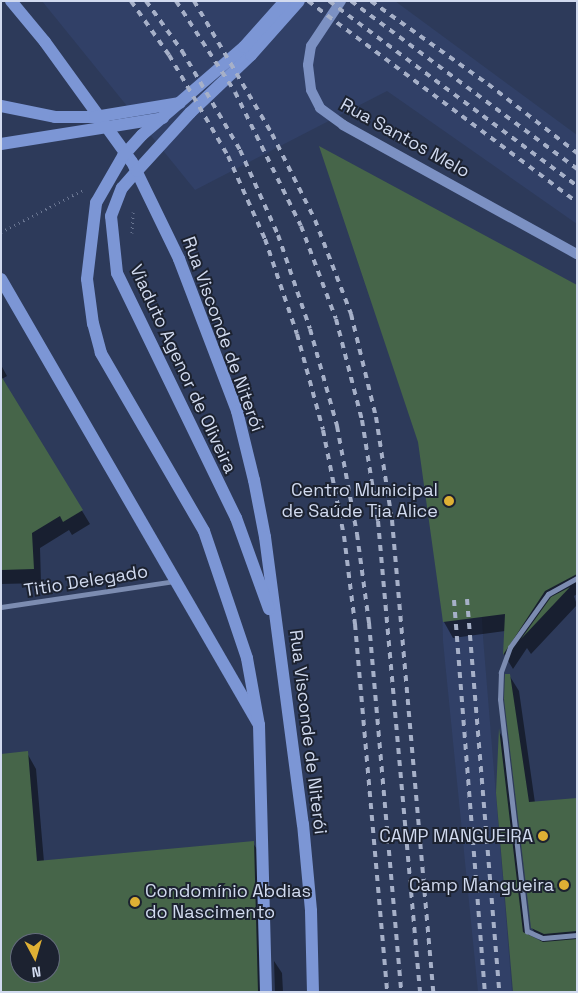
<!DOCTYPE html>
<meta charset="utf-8">
<style>
body{margin:0}
#map{position:relative;width:578px;height:993px;overflow:hidden;background:#2d3a5a;font-family:"Space Grotesk",sans-serif}
div>[style]{position:absolute}
.built>*{inset:0;background:#314067}
.shadow>*{inset:0;background:#0007}
.building>*{inset:0;background:#466549}
.path>*{height:3px;margin-top:-1.5px;transform-origin:0;background:repeating-linear-gradient(90deg,#6a7692 0 1px,transparent 0 5px)}
.minor>*{height:5px;margin:-2.5px;padding:0 2.5px;transform-origin:2.5px;border-radius:2.5px;background:#7c8cb1}
.secondary>*{height:10px;margin:-5px;padding:0 5px;transform-origin:5px;border-radius:5px;background:#7c91c3}
.primary>*{height:12px;margin:-6px;padding:0 6px;transform-origin:6px;border-radius:6px;background:#7c96d5}
.rail>*{height:4px;margin-top:-2px;transform-origin:0;background:repeating-linear-gradient(90deg,#a6b0c8 0 6px,transparent 0 12px)}
.dots>*{width:14px;height:14px;translate:-50% -50%;box-sizing:border-box;border:2px solid #1c2230;border-radius:50%}
span{translate:-50% -50%;white-space:nowrap;text-align:center;line-height:1.15;-webkit-text-stroke:4px #1c2230;paint-order:stroke}
.street-label{font-size:18px;color:#d1daef}
.poi-label{font-size:18px;color:#d1daef}
.right{translate:-100% -50%;text-align:right}
.left{translate:0 -50%;text-align:left}
.frame{position:absolute;inset:0;border:2px solid #d1daef;pointer-events:none}
.north{position:absolute;left:10px;top:933px;width:50px;height:50px;box-sizing:border-box;background:#1c2230;border:1px solid #646c7c;border-radius:50%;rotate:174deg;font-size:14px;font-weight:700;line-height:20px;text-align:center;color:#d1daef}
.north::after{content:'';display:block;margin:auto;width:18px;height:22px;background:#dfb034;clip-path:polygon(50% 0,100% 100%,50% 72%,0 100%)}
</style>
<div id="map">
<div class="built">
<div style="clip-path:polygon(42px 1px,395px 1px,577px 135px,577px 224px,387px 91px,195px 190px)"></div>
<div style="clip-path:polygon(481px 599px,483px 637px,512px 992px,478px 992px,443px 641px,442px 601px)"></div>
</div>
<div class="shadow">
<div style="clip-path:polygon(577px 287px,577px 594px,574px 596px,577px 605px,531px 654px,527px 648px,513px 669px,504px 654px,505px 631px,453px 638px,444px 622px,419px 442px)"></div>
<div style="clip-path:polygon(1px 365px,7px 376px,2px 379px,90px 524px,72px 535px,69px 530px,40px 548px,41px 583px,1px 584px)"></div>
<div style="clip-path:polygon(509px 675px,519px 691px,535px 803px,577px 800px,577px 992px,516px 992px,497px 793px,500px 733px,507px 746px,530px 938px,541px 943px,532px 928px)"></div>
<div style="clip-path:polygon(evenodd,27px 753px,36px 769px,44px 862px,253px 843px,263px 859px,266px 992px,1px 992px,27px 753px,20px 943px,50px 943px,50px 973px,20px 973px,20px 943px)"></div>
<div style="clip-path:polygon(274px 961px,282px 973px,283px 992px,275px 992px)"></div>
</div>
<div class="building">
<div style="clip-path:polygon(319px 146px,577px 285px,577px 574px,545px 591px,503px 655px,505px 614px,443px 622px,418px 442px)"></div>
<div style="clip-path:polygon(1px 376px,83px 510px,63px 522px,60px 516px,32px 533px,34px 569px,1px 570px)"></div>
<div style="clip-path:polygon(570px 587px,521px 639px,551px 597px)"></div>
<div style="clip-path:polygon(505px 674px,510px 674px,529px 802px,577px 798px,577px 931px,544px 934px,531px 928px,504px 699px)"></div>
<div style="clip-path:polygon(499px 728px,523px 932px,543px 942px,577px 939px,577px 992px,513px 992px,496px 793px)"></div>
<div style="clip-path:polygon(evenodd,28px 751px,37px 861px,254px 841px,258px 992px,1px 992px,1px 754px,28px 751px,20px 943px,50px 943px,50px 973px,20px 973px,20px 943px)"></div>
</div>
<div class="path">
<div style="left:1px;top:232px;width:92px;rotate:-27.1deg"></div>
<div style="left:132px;top:233px;width:21px;rotate:-87deg"></div>
</div>
<div class="minor">
<div style="left:577px;top:578px;width:33px;rotate:151deg"></div>
<div style="left:548px;top:594px;width:65px;rotate:125.6deg"></div>
<div style="left:510px;top:647px;width:27px;rotate:110deg"></div>
<div style="left:501px;top:672px;width:27px;rotate:92deg"></div>
<div style="left:500px;top:699px;width:234px;rotate:83.4deg"></div>
<div style="left:527px;top:931px;width:17px;rotate:24deg"></div>
<div style="left:543px;top:938px;width:34px;rotate:-5deg"></div>
<div style="left:1px;top:607px;width:175px;rotate:-8.5deg"></div>
</div>
<div class="secondary">
<div style="left:341px;top:1px;width:54px;rotate:123.7deg"></div>
<div style="left:311px;top:46px;width:19px;rotate:99deg"></div>
<div style="left:308px;top:65px;width:25px;rotate:83deg"></div>
<div style="left:311px;top:90px;width:20px;rotate:63deg"></div>
<div style="left:320px;top:108px;width:29px;rotate:36deg"></div>
<div style="left:343px;top:125px;width:267px;rotate:28.9deg"></div>
</div>
<div class="primary">
<div style="left:11px;top:1px;width:53px;rotate:50.3deg"></div>
<div style="left:45px;top:42px;width:148px;rotate:54.1deg"></div>
<div style="left:132px;top:162px;width:108px;rotate:64.1deg"></div>
<div style="left:179px;top:259px;width:163px;rotate:69.1deg"></div>
<div style="left:237px;top:411px;width:71px;rotate:76.2deg"></div>
<div style="left:254px;top:480px;width:58px;rotate:79.1deg"></div>
<div style="left:265px;top:537px;width:290px;rotate:82.5deg"></div>
<div style="left:303px;top:824px;width:87px;rotate:84.7deg"></div>
<div style="left:311px;top:911px;width:81px;rotate:88.6deg"></div>
<div style="left:1px;top:106px;width:55px;rotate:11.5deg"></div>
<div style="left:55px;top:117px;width:40px"></div>
<div style="left:95px;top:117px;width:86px;rotate:-9.4deg"></div>
<div style="left:1px;top:144px;width:164px;rotate:-9.1deg"></div>
<div style="left:1px;top:279px;width:515px;rotate:59.95deg"></div>
<div style="left:259px;top:725px;width:267px;rotate:88.5deg"></div>
<div style="left:269px;top:609px;width:97px;rotate:-109.9deg"></div>
<div style="left:236px;top:518px;width:272px;rotate:-115.9deg"></div>
<div style="left:117px;top:273px;width:57px;rotate:-96deg"></div>
<div style="left:111px;top:216px;width:30px;rotate:-69deg"></div>
<div style="left:122px;top:188px;width:23px;rotate:-49deg"></div>
<div style="left:137px;top:171px;width:79px;rotate:-47.6deg"></div>
<div style="left:190px;top:113px;width:84px;rotate:-43.6deg"></div>
<div style="left:251px;top:55px;width:72px;rotate:-48.4deg"></div>
<div style="left:259px;top:725px;width:68px;rotate:-100.2deg"></div>
<div style="left:247px;top:658px;width:134px;rotate:-108.7deg"></div>
<div style="left:204px;top:531px;width:206px;rotate:-120.1deg"></div>
<div style="left:101px;top:353px;width:30px;rotate:-105deg"></div>
<div style="left:93px;top:324px;width:45px;rotate:-97.6deg"></div>
<div style="left:87px;top:279px;width:77px;rotate:-83.2deg"></div>
<div style="left:96px;top:203px;width:54px;rotate:-60.1deg"></div>
<div style="left:123px;top:156px;width:28px;rotate:-48deg"></div>
<div style="left:142px;top:135px;width:135px;rotate:-40.8deg"></div>
<div style="left:244px;top:47px;width:62px;rotate:-48.3deg"></div>
</div>
<div class="rail">
<div style="left:131px;top:1px;width:66px;rotate:54.9deg"></div>
<div style="left:169px;top:55px;width:117px;rotate:59.7deg"></div>
<div style="left:228px;top:156px;width:91px;rotate:66deg"></div>
<div style="left:265px;top:239px;width:100px;rotate:71.4deg"></div>
<div style="left:297px;top:334px;width:99px;rotate:74.8deg"></div>
<div style="left:323px;top:430px;width:108px;rotate:78.8deg"></div>
<div style="left:344px;top:536px;width:89px;rotate:82.9deg"></div>
<div style="left:355px;top:624px;width:369px;rotate:85deg"></div>
<div style="left:146px;top:1px;width:62px;rotate:54.2deg"></div>
<div style="left:182px;top:51px;width:115px;rotate:59.6deg"></div>
<div style="left:240px;top:150px;width:93px;rotate:65.9deg"></div>
<div style="left:278px;top:235px;width:99px;rotate:71.2deg"></div>
<div style="left:310px;top:329px;width:101px;rotate:74.4deg"></div>
<div style="left:337px;top:426px;width:110px;rotate:79.5deg"></div>
<div style="left:357px;top:534px;width:90px;rotate:82.3deg"></div>
<div style="left:369px;top:623px;width:370px;rotate:85deg"></div>
<div style="left:176px;top:1px;width:108px;rotate:57deg"></div>
<div style="left:235px;top:92px;width:149px;rotate:63.8deg"></div>
<div style="left:301px;top:226px;width:99px;rotate:69.4deg"></div>
<div style="left:336px;top:319px;width:104px;rotate:75.6deg"></div>
<div style="left:362px;top:420px;width:102px;rotate:81deg"></div>
<div style="left:378px;top:521px;width:473px;rotate:84.9deg"></div>
<div style="left:194px;top:1px;width:154px;rotate:59.6deg"></div>
<div style="left:272px;top:134px;width:96px;rotate:63.4deg"></div>
<div style="left:315px;top:220px;width:101px;rotate:69deg"></div>
<div style="left:351px;top:314px;width:106px;rotate:76.4deg"></div>
<div style="left:376px;top:417px;width:104px;rotate:81.2deg"></div>
<div style="left:392px;top:520px;width:474px;rotate:85deg"></div>
<div style="left:308px;top:1px;width:336px;rotate:36.8deg"></div>
<div style="left:329px;top:1px;width:309px;rotate:36.7deg"></div>
<div style="left:351px;top:1px;width:282px;rotate:36.6deg"></div>
<div style="left:371px;top:1px;width:143px;rotate:35.4deg"></div>
<div style="left:488px;top:84px;width:113px;rotate:37.8deg"></div>
<div style="left:467px;top:599px;width:394px;rotate:85.3deg"></div>
<div style="left:454px;top:600px;width:393px;rotate:85.5deg"></div>
</div>
<div class="dots">
<div style="left:449px;top:501px;background:#dfb034"></div>
<div style="left:543px;top:836px;background:#dfb034"></div>
<div style="left:564px;top:885px;background:#dfb034"></div>
<div style="left:135px;top:902px;background:#dfb034"></div>
</div>
<div class="street-label">
<span style="left:405px;top:138px;rotate:29deg">Rua Santos Melo</span>
<span style="left:223px;top:334px;rotate:70deg">Rua Visconde de Niterói</span>
<span style="left:183px;top:369px;rotate:65deg">Viaduto Agenor de Oliveira</span>
<span style="left:86px;top:581px;rotate:-9deg">Titio Delegado</span>
<span style="left:308px;top:732px;rotate:83deg">Rua Visconde de Niterói</span>
</div>
<div class="poi-label">
<span class="right" style="left:438px;top:501px">Centro Municipal<br>de Saúde Tia Alice</span>
<span class="right" style="left:533px;top:836px">CAMP MANGUEIRA</span>
<span class="right" style="left:554px;top:885px">Camp Mangueira</span>
<span class="left" style="left:145px;top:902px">Condomínio Abdias<br>do Nascimento</span>
</div>
<div class="frame"></div>
<div class="north">N</div>
</div>
